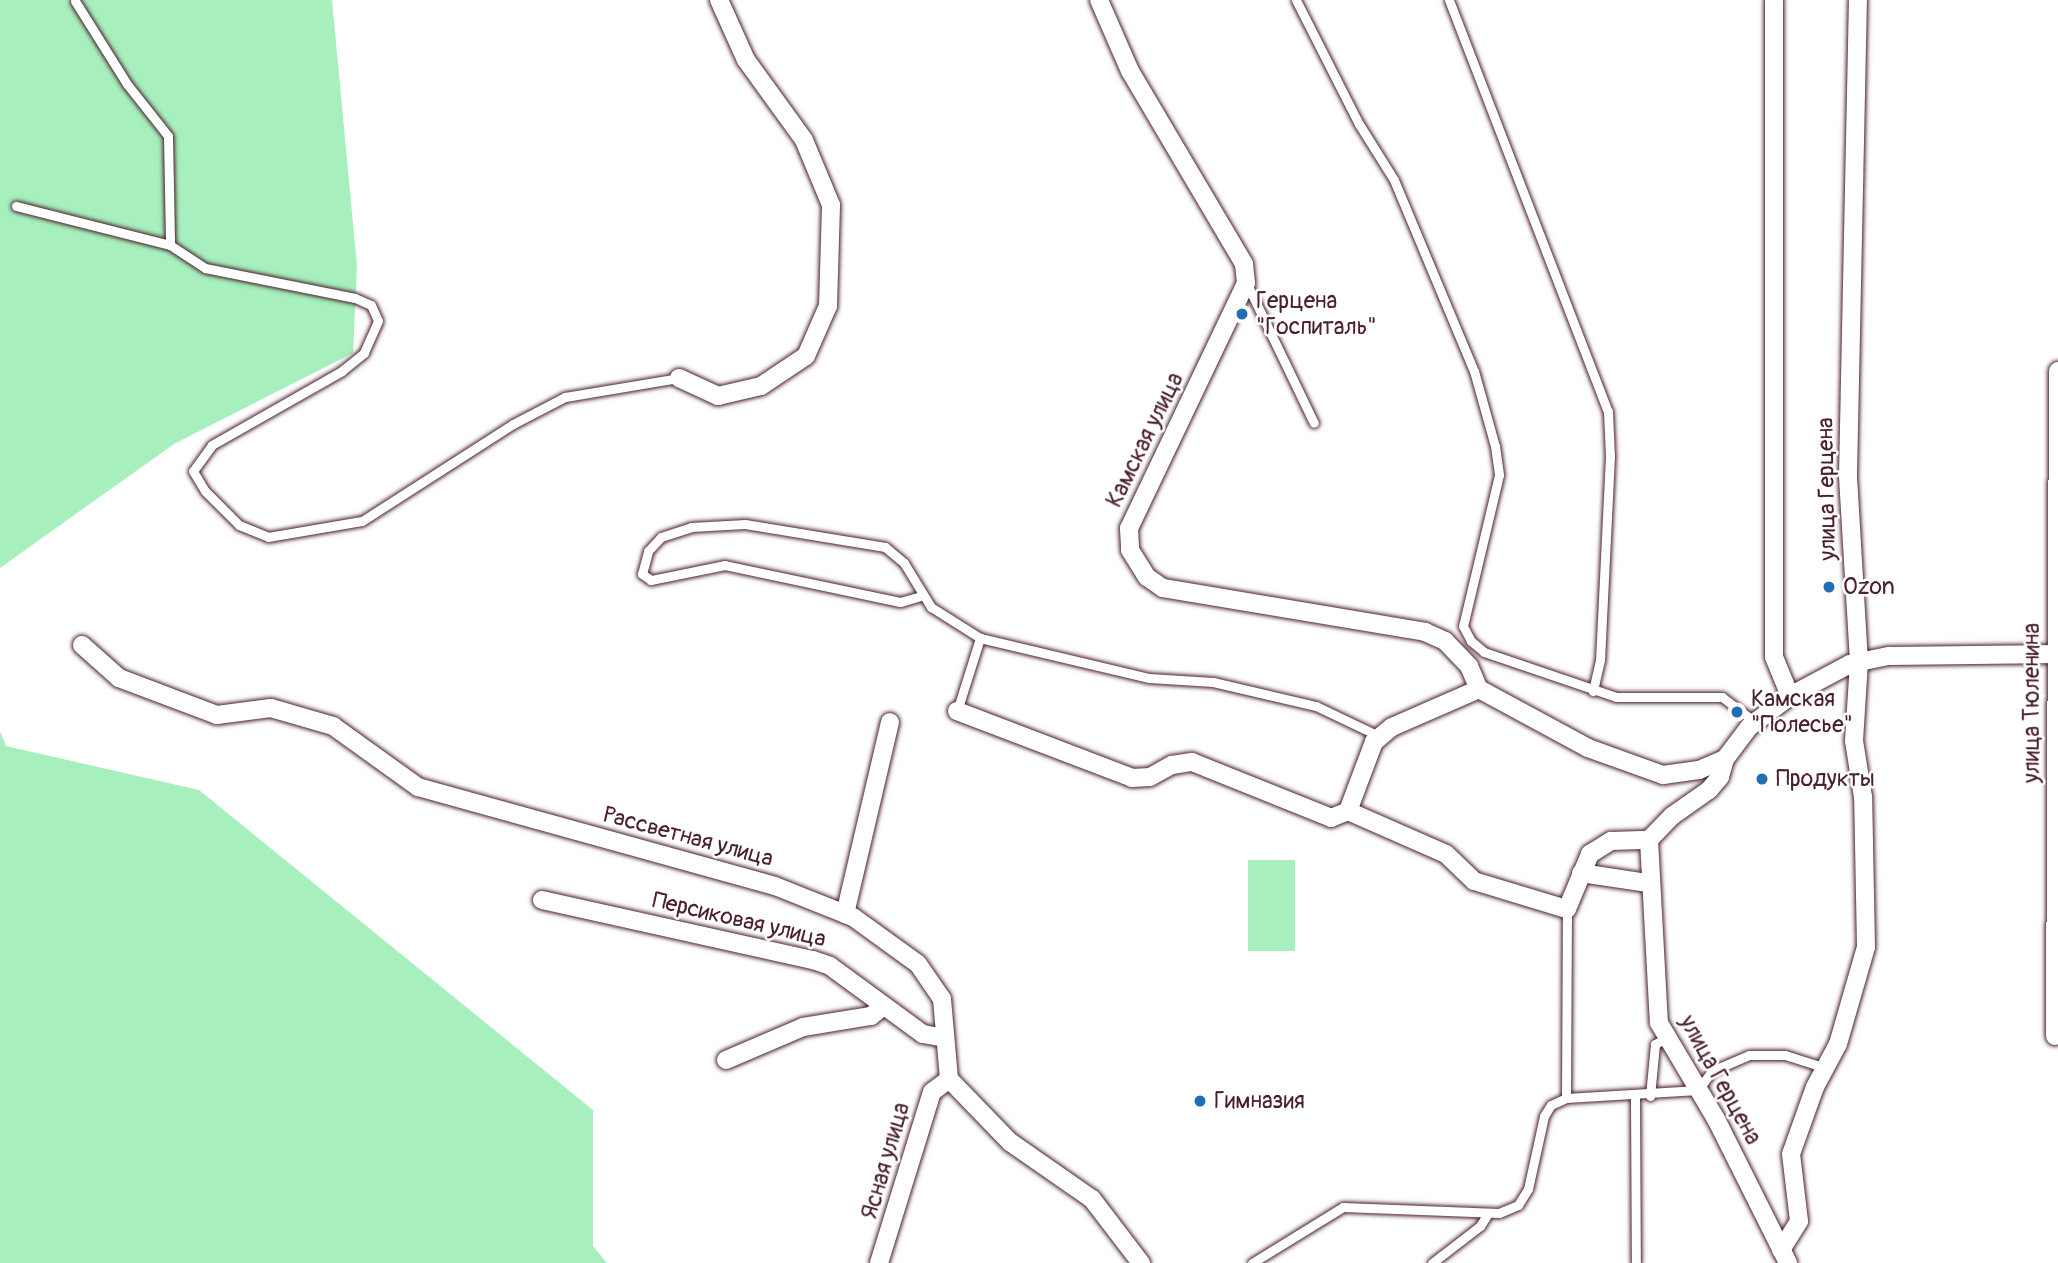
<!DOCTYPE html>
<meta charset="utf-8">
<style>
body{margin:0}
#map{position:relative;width:2058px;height:1263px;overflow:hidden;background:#fff;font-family:Pangolin,sans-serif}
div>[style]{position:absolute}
.green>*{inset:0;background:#a7f0be;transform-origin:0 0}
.roads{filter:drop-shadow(0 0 2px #4a1f2b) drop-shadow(0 0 2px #4a1f2b)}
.service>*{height:9px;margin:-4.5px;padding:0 4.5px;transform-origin:4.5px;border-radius:4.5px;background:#fff}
.minor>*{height:18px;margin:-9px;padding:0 9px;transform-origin:9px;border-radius:9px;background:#fff}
.dots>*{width:19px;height:19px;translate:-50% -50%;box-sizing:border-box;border:4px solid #fff;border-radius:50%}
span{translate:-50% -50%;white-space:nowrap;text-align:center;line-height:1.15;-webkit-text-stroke:5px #fff;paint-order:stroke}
.poi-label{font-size:23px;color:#4a1f2b}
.left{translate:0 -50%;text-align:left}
.street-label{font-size:23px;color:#4a1f2b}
</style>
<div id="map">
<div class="green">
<div style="clip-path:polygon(0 0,332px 0,357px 266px,353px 353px,174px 444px,0 568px)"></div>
<div style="clip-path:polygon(0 731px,6px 746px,199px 790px,593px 1110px,593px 1246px,607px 1263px,0 1263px)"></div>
<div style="left:1248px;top:860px;width:47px;height:91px"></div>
</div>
<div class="roads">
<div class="service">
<div style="left:1296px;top:0;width:139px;rotate:63.1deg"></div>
<div style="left:1359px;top:124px;width:66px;rotate:58deg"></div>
<div style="left:1394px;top:180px;width:207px;rotate:67.3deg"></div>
<div style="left:1474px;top:371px;width:78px;rotate:74.4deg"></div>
<div style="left:1495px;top:446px;width:29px;rotate:82deg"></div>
<div style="left:1499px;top:475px;width:155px;rotate:103.4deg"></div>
<div style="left:1463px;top:626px;width:17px;rotate:62deg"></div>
<div style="left:1471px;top:641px;width:17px;rotate:40deg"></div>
<div style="left:1484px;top:652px;width:139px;rotate:18.8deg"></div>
<div style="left:1616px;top:697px;width:106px"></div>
<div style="left:1722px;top:697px;width:41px;rotate:37.1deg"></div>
<div style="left:1449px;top:0;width:441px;rotate:68.9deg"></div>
<div style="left:1608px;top:411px;width:45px;rotate:87.5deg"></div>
<div style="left:1610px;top:456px;width:204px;rotate:92.8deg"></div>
<div style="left:1600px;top:660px;width:32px;rotate:103deg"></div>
<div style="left:75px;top:1px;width:98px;rotate:57.9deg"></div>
<div style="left:127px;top:84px;width:66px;rotate:51.7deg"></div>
<div style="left:168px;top:136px;width:109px;rotate:88.9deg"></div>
<div style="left:170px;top:245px;width:42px;rotate:33.3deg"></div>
<div style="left:205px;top:268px;width:153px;rotate:11.3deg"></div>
<div style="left:355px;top:298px;width:17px;rotate:24deg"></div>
<div style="left:371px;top:305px;width:17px;rotate:66deg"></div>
<div style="left:378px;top:321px;width:35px;rotate:114deg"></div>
<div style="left:364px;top:353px;width:28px;rotate:141deg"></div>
<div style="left:342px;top:371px;width:150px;rotate:150.4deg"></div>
<div style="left:212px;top:445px;width:32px;rotate:126deg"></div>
<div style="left:193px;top:471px;width:23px;rotate:59deg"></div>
<div style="left:205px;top:491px;width:48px;rotate:45deg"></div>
<div style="left:239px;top:525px;width:31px;rotate:22deg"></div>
<div style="left:268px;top:537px;width:95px;rotate:-9.7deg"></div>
<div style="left:362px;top:521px;width:179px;rotate:-32.7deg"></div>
<div style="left:513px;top:424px;width:59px;rotate:-27.4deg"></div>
<div style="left:565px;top:397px;width:116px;rotate:-9.5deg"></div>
<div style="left:16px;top:206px;width:159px;rotate:14.2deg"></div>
<div style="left:1247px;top:284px;width:154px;rotate:64.3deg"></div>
<div style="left:921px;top:596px;width:22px;rotate:164deg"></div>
<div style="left:900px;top:602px;width:179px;rotate:-168.1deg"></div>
<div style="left:725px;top:565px;width:76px;rotate:168.5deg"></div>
<div style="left:651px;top:580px;width:11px;rotate:-146deg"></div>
<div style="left:642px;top:574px;width:24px;rotate:-75deg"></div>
<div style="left:648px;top:551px;width:19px;rotate:-47deg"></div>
<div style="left:661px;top:537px;width:32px;rotate:-18deg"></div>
<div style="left:691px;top:527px;width:54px;rotate:-3.2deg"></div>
<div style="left:745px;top:524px;width:142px;rotate:9.3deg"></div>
<div style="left:885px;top:547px;width:25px;rotate:40deg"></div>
<div style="left:904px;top:563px;width:52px;rotate:58.5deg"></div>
<div style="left:931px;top:607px;width:58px;rotate:32.3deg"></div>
<div style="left:980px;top:638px;width:174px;rotate:13.3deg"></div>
<div style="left:1149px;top:678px;width:64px;rotate:3.6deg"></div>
<div style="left:1213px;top:682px;width:106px;rotate:13.1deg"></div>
<div style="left:1316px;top:706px;width:72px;rotate:25.5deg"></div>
<div style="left:957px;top:711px;width:77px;rotate:-72.5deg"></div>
<div style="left:1650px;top:1096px;width:52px;rotate:-84.5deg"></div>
<div style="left:1655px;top:1044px;width:11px;rotate:-27deg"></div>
<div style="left:1635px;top:1097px;width:166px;rotate:89.7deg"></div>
<div style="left:1566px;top:1098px;width:189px;rotate:-89.7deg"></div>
<div style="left:1252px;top:1263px;width:107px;rotate:-31.6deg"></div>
<div style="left:1343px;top:1207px;width:156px;rotate:2.2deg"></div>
<div style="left:1499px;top:1213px;width:21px;rotate:-23deg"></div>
<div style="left:1518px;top:1205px;width:19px;rotate:-58deg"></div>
<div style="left:1528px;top:1189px;width:75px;rotate:-77.6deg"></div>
<div style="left:1544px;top:1116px;width:13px;rotate:-58deg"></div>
<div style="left:1551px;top:1105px;width:17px;rotate:-25deg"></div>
<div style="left:1566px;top:1098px;width:132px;rotate:-3.5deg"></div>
<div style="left:1698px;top:1090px;width:24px;rotate:-54deg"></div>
<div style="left:1712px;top:1071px;width:40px;rotate:-23.4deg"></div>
<div style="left:1749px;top:1055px;width:36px"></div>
<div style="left:1785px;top:1055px;width:43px;rotate:17.6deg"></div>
<div style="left:1432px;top:1263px;width:61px;rotate:-37.6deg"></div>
<div style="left:1480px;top:1226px;width:15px;rotate:-58deg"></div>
</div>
<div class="minor">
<div style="left:1099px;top:0;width:77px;rotate:66.4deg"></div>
<div style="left:1130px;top:71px;width:224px;rotate:59.4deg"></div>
<div style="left:1244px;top:264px;width:19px;rotate:84deg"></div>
<div style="left:1246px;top:283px;width:272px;rotate:115.5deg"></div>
<div style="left:1129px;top:528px;width:22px;rotate:87deg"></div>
<div style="left:1130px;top:550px;width:32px;rotate:58deg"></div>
<div style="left:1147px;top:577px;width:19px;rotate:35deg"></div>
<div style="left:1163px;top:588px;width:266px;rotate:9.5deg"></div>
<div style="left:1425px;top:632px;width:22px;rotate:24deg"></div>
<div style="left:1445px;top:641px;width:35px;rotate:46deg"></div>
<div style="left:1469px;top:666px;width:25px;rotate:67deg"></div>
<div style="left:1479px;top:689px;width:124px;rotate:28.4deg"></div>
<div style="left:1588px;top:748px;width:80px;rotate:19.8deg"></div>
<div style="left:1663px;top:775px;width:36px;rotate:-8deg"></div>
<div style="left:1699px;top:770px;width:28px;rotate:-23deg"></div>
<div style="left:1725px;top:759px;width:40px;rotate:-53deg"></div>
<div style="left:1749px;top:727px;width:51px;rotate:-37.1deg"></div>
<div style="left:1790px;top:696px;width:68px;rotate:-28.1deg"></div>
<div style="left:1850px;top:664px;width:40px;rotate:-12deg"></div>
<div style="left:1889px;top:656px;width:169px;rotate:-0.7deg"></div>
<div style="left:1774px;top:0;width:657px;rotate:90deg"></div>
<div style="left:1774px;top:657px;width:42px;rotate:67.7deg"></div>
<div style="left:679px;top:378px;width:43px;rotate:24.8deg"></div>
<div style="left:718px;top:396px;width:44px;rotate:-13.1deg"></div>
<div style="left:761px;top:386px;width:54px;rotate:-33.7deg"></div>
<div style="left:806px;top:356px;width:55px;rotate:-66.3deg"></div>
<div style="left:828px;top:306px;width:101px;rotate:-88.3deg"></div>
<div style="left:831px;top:205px;width:70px;rotate:-112.6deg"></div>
<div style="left:804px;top:140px;width:99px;rotate:-125.9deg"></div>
<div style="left:746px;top:60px;width:66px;rotate:-114.2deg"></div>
<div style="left:82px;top:645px;width:50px;rotate:41.7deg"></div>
<div style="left:119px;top:678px;width:105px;rotate:20.7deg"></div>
<div style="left:217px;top:715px;width:54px;rotate:-7.4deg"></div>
<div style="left:271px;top:708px;width:65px;rotate:16.2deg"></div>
<div style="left:333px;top:726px;width:105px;rotate:35.7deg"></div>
<div style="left:418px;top:787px;width:370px;rotate:15.5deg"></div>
<div style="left:775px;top:886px;width:84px;rotate:21.7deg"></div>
<div style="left:853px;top:917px;width:80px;rotate:35.9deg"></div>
<div style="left:918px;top:964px;width:42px;rotate:55.6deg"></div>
<div style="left:942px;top:999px;width:80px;rotate:85deg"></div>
<div style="left:949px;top:1079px;width:88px;rotate:45.9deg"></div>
<div style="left:1010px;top:1142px;width:100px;rotate:34.8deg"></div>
<div style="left:1092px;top:1199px;width:81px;rotate:52.6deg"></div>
<div style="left:957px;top:711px;width:187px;rotate:20.9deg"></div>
<div style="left:1132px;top:778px;width:18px;rotate:-3deg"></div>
<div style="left:1150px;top:777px;width:25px;rotate:-29deg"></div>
<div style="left:1172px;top:765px;width:20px;rotate:-9deg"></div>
<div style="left:1192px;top:762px;width:150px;rotate:21.9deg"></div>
<div style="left:1331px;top:818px;width:18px;rotate:-22deg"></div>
<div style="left:1348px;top:811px;width:74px;rotate:-69.4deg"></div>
<div style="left:1374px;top:742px;width:23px;rotate:-40deg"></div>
<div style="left:1392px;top:727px;width:95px;rotate:-23.6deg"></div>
<div style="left:1725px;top:759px;width:19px;rotate:106deg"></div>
<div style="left:1720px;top:777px;width:17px;rotate:130deg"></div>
<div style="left:1709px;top:790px;width:45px;rotate:144.9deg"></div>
<div style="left:1672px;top:816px;width:33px;rotate:134deg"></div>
<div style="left:1649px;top:840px;width:183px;rotate:86.9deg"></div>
<div style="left:1659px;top:1023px;width:112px;rotate:59.3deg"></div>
<div style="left:1716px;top:1119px;width:161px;rotate:63.4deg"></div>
<div style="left:1348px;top:811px;width:107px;rotate:23.7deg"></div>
<div style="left:1446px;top:854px;width:39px;rotate:44deg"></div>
<div style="left:1474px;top:881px;width:97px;rotate:16.8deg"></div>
<div style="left:1567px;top:909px;width:60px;rotate:-67.3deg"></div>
<div style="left:1590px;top:854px;width:25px;rotate:-32deg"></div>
<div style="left:1611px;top:841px;width:38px;rotate:-2deg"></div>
<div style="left:1581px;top:873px;width:68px;rotate:8.5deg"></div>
<div style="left:542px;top:900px;width:278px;rotate:12.5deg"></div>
<div style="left:813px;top:960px;width:18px;rotate:19deg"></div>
<div style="left:830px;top:966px;width:115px;rotate:36.2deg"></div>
<div style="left:923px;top:1034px;width:22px;rotate:10deg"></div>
<div style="left:845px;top:914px;width:197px;rotate:-76.8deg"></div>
<div style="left:2055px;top:1036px;width:665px;rotate:-89.74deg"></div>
<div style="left:726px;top:1060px;width:84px;rotate:-23.2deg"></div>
<div style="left:803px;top:1027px;width:69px;rotate:-9.2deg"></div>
<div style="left:871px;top:1016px;width:14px;rotate:-39deg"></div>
<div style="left:1781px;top:1250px;width:34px;rotate:-58deg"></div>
<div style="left:1799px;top:1221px;width:67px;rotate:-96.8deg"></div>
<div style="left:1791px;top:1154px;width:71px;rotate:-70.3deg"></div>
<div style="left:1815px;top:1087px;width:49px;rotate:-61.9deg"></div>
<div style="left:1838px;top:1044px;width:101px;rotate:-73.9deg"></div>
<div style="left:1866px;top:947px;width:150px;rotate:-91.1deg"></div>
<div style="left:1863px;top:797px;width:57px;rotate:-99.1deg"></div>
<div style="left:1854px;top:741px;width:79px;rotate:-86.4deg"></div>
<div style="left:1859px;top:662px;width:187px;rotate:-93.4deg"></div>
<div style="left:1848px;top:475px;width:475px;rotate:-88.8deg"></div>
<div style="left:879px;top:1263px;width:179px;rotate:-72.8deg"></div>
<div style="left:932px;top:1092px;width:21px;rotate:-37deg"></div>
</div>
</div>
<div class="dots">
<div style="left:1242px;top:314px;background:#1f6fb2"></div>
<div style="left:1829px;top:587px;background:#1f6fb2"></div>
<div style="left:1737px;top:712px;background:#1f6fb2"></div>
<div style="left:1762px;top:779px;background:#1f6fb2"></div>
<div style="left:1200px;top:1101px;background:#1f6fb2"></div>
</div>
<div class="poi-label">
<span class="left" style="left:1256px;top:314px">Герцена<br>"Госпиталь"</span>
<span class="left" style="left:1843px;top:587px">Ozon</span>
<span class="left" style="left:1751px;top:712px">Камская<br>"Полесье"</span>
<span class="left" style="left:1776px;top:779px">Продукты</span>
<span class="left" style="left:1214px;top:1101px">Гимназия</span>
</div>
<div class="street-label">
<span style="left:1145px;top:440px;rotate:-64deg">Камская улица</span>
<span style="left:1827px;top:489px;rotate:-91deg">улица Герцена</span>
<span style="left:2032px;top:703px;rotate:-90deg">улица Тюленина</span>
<span style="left:688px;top:837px;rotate:15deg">Рассветная улица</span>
<span style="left:739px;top:920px;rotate:13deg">Персиковая улица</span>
<span style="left:1720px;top:1080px;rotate:61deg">улица Герцена</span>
<span style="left:886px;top:1161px;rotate:-74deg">Ясная улица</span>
</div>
</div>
